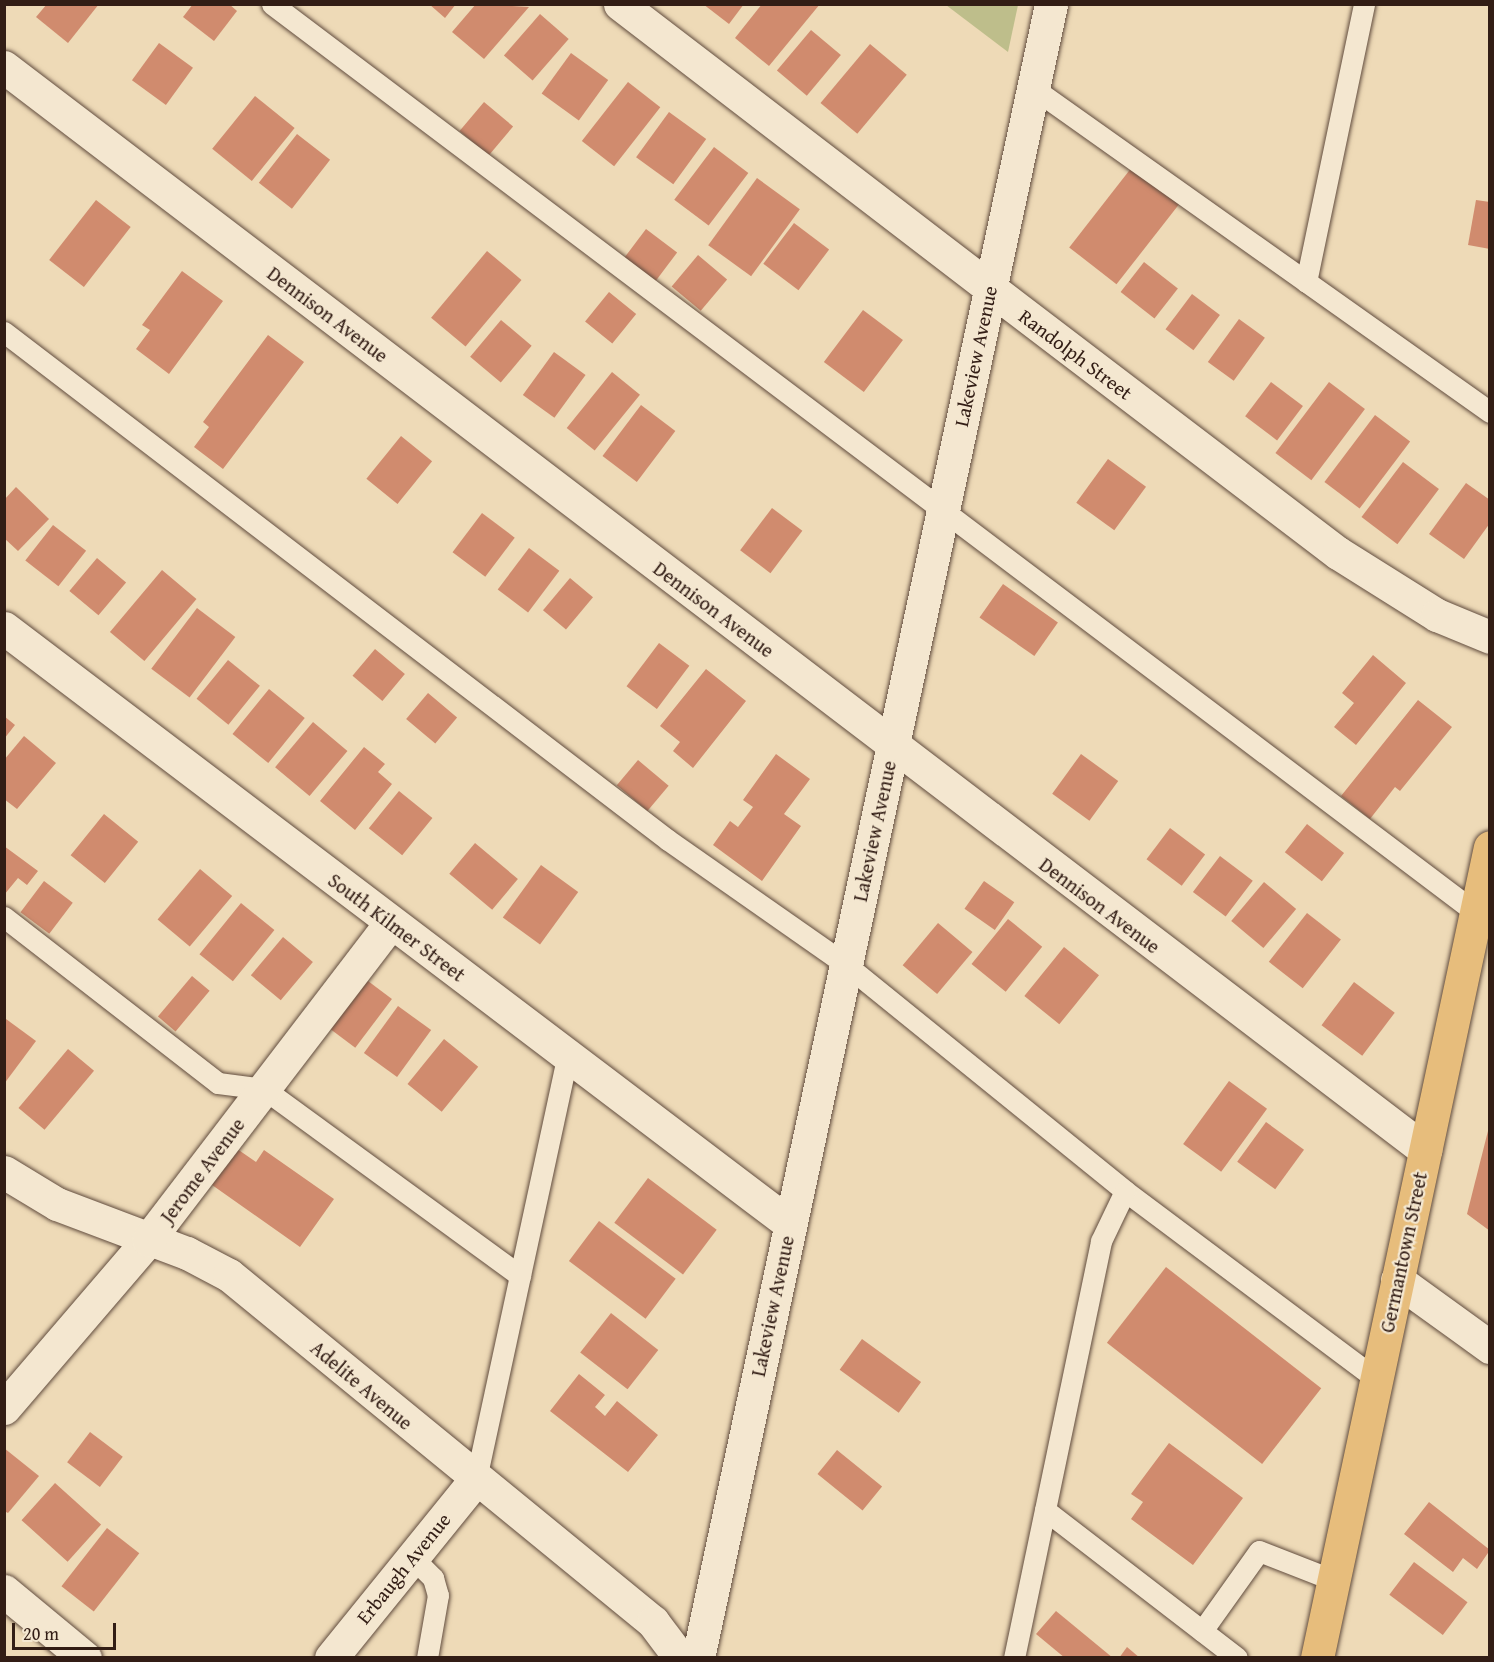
<!DOCTYPE html>
<style>
body{margin:0}
#map{position:relative;width:1494px;height:1662px;overflow:hidden;background:#eedab7;font-family:"Gentium Book Plus",serif}
div>[style]{position:absolute}
.green>*{inset:0;background:#bebe8b}
.building>*{inset:0;background:#d08b6e;transform-origin:0 0}
.roads{filter:drop-shadow(0 0 2px #614c3e) drop-shadow(0 0 2px #614c3e)}
.lane>*{height:21px;margin:-10.5px;padding:0 10.5px;transform-origin:10.5px;border-radius:10.5px;background:#f4e7d0}
.street>*{height:33px;margin:-16.5px;padding:0 16.5px;transform-origin:16.5px;border-radius:16.5px;background:#f4e7d0}
.secondary>*{height:33px;margin:-16.5px;padding:0 16.5px;transform-origin:16.5px;border-radius:16.5px;background:#f4e7d0}
.primary>*{height:33px;margin:-16.5px;padding:0 16.5px;transform-origin:16.5px;border-radius:16.5px;background:#e7bd7c}
span{translate:-50% -50%;white-space:nowrap;text-align:center;line-height:1.15;-webkit-text-stroke:4.5px #f4e7d0;paint-order:stroke}
.street-label{font-size:20px;color:#321d15}
.frame{position:absolute;inset:0;border:6px solid #321d15;pointer-events:none}
.scale{position:absolute;left:12px;top:1623px;width:104px;height:27px;box-sizing:border-box;border:3px solid #321d15;border-top:0;padding-left:8px;font-size:18px;line-height:21px;white-space:nowrap;color:#321d15;-webkit-text-stroke:4px #f4e7d0;paint-order:stroke}
</style>
<div id="map">
<div class="green">
<div style="clip-path:polygon(946px 5px,1018px 5px,1008px 52px)"></div>
</div>
<div class="building">
<div style="clip-path:polygon(47px 4px,99px 4px,68px 43px,36px 17px)"></div>
<div style="clip-path:polygon(193px 4px,229px 4px,237px 11px,214px 41px,183px 17px)"></div>
<div style="clip-path:polygon(429px 4px,456px 4px,445px 18px)"></div>
<div style="clip-path:polygon(476px 4px,529px 7px,484px 59px,452px 32px)"></div>
<div style="clip-path:polygon(703px 4px,744px 4px,729px 24px)"></div>
<div style="clip-path:polygon(762px 4px,820px 4px,769px 66px,735px 38px)"></div>
<div style="left:540px;top:14px;width:38px;height:55px;rotate:41deg"></div>
<div style="left:811px;top:30px;width:39px;height:53px;rotate:40deg"></div>
<div style="left:159px;top:43px;width:42px;height:46px;rotate:36deg"></div>
<div style="left:870px;top:44px;width:48px;height:77px;rotate:40deg"></div>
<div style="left:571px;top:53px;width:46px;height:50px;rotate:36deg"></div>
<div style="left:628px;top:82px;width:41px;height:75px;rotate:38deg"></div>
<div style="left:255px;top:96px;width:51px;height:68px;rotate:39deg"></div>
<div style="left:484px;top:102px;width:38px;height:38px;rotate:40deg"></div>
<div style="left:669px;top:112px;width:46px;height:56px;rotate:36deg"></div>
<div style="left:297px;top:134px;width:42px;height:62px;rotate:38deg"></div>
<div style="left:714px;top:147px;width:43px;height:66px;rotate:37deg"></div>
<div style="left:1132px;top:167px;width:60px;height:102px;rotate:38deg"></div>
<div style="left:757px;top:178px;width:53px;height:83px;rotate:36deg"></div>
<div style="left:96px;top:200px;width:44px;height:76px;rotate:38deg"></div>
<div style="clip-path:polygon(1476px 200px,1490px 202px,1490px 249px,1468px 245px)"></div>
<div style="left:794px;top:223px;width:44px;height:51px;rotate:37deg"></div>
<div style="left:646px;top:229px;width:39px;height:36px;rotate:37deg"></div>
<div style="left:487px;top:251px;width:45px;height:87px;rotate:40deg"></div>
<div style="left:698px;top:255px;width:38px;height:41px;rotate:40deg"></div>
<div style="left:1144px;top:262px;width:43px;height:38px;rotate:38deg"></div>
<div style="clip-path:polygon(182px 271px,223px 301px,169px 374px,136px 349px,150px 330px,142px 325px)"></div>
<div style="left:609px;top:292px;width:35px;height:38px;rotate:39deg"></div>
<div style="left:1192px;top:294px;width:35px;height:44px;rotate:37deg"></div>
<div style="left:863px;top:310px;width:50px;height:65px;rotate:37deg"></div>
<div style="left:1239px;top:319px;width:32px;height:53px;rotate:36deg"></div>
<div style="left:501px;top:320px;width:40px;height:48px;rotate:40deg"></div>
<div style="clip-path:polygon(268px 335px,304px 362px,223px 469px,194px 447px,209px 427px,203px 422px)"></div>
<div style="left:554px;top:352px;width:39px;height:53px;rotate:36deg"></div>
<div style="left:612px;top:372px;width:36px;height:72px;rotate:39deg"></div>
<div style="left:1271px;top:382px;width:40px;height:43px;rotate:37deg"></div>
<div style="left:1329px;top:382px;width:45px;height:89px;rotate:37deg"></div>
<div style="left:641px;top:405px;width:43px;height:64px;rotate:37deg"></div>
<div style="left:1375px;top:415px;width:44px;height:84px;rotate:37deg"></div>
<div style="left:401px;top:436px;width:40px;height:55px;rotate:39deg"></div>
<div style="left:1108px;top:459px;width:47px;height:54px;rotate:36deg"></div>
<div style="left:1403px;top:462px;width:45px;height:69px;rotate:37deg"></div>
<div style="clip-path:polygon(1466px 483px,1490px 500px,1490px 523px,1464px 559px,1429px 534px)"></div>
<div style="clip-path:polygon(16px 487px,49px 519px,18px 551px,4px 538px,4px 500px)"></div>
<div style="left:772px;top:508px;width:38px;height:53px;rotate:37deg"></div>
<div style="left:482px;top:513px;width:41px;height:49px;rotate:37deg"></div>
<div style="left:53px;top:525px;width:42px;height:45px;rotate:38deg"></div>
<div style="left:529px;top:548px;width:38px;height:52px;rotate:37deg"></div>
<div style="left:97px;top:558px;width:38px;height:43px;rotate:40deg"></div>
<div style="left:162px;top:570px;width:45px;height:81px;rotate:40deg"></div>
<div style="left:570px;top:578px;width:30px;height:42px;rotate:40deg"></div>
<div style="left:1003px;top:584px;width:67px;height:41px;rotate:35deg"></div>
<div style="left:197px;top:608px;width:48px;height:76px;rotate:37deg"></div>
<div style="left:659px;top:643px;width:38px;height:54px;rotate:37deg"></div>
<div style="left:375px;top:649px;width:39px;height:35px;rotate:40deg"></div>
<div style="clip-path:polygon(1373px 655px,1406px 683px,1356px 745px,1334px 727px,1354px 703px,1342px 693px)"></div>
<div style="left:228px;top:660px;width:41px;height:50px;rotate:39deg"></div>
<div style="clip-path:polygon(706px 669px,746px 701px,693px 768px,673px 751px,680px 742px,660px 726px)"></div>
<div style="left:269px;top:689px;width:46px;height:58px;rotate:39deg"></div>
<div style="left:428px;top:693px;width:38px;height:34px;rotate:40deg"></div>
<div style="clip-path:polygon(1418px 700px,1452px 727px,1400px 791px,1395px 787px,1370px 819px,1341px 796px)"></div>
<div style="clip-path:polygon(4px 716px,15px 725px,4px 739px)"></div>
<div style="left:313px;top:722px;width:45px;height:59px;rotate:40deg"></div>
<div style="clip-path:polygon(24px 736px,56px 763px,17px 809px,4px 799px,4px 760px)"></div>
<div style="clip-path:polygon(364px 747px,385px 764px,378px 772px,392px 784px,355px 830px,320px 801px)"></div>
<div style="clip-path:polygon(776px 754px,810px 779px,784px 814px,801px 826px,762px 881px,713px 845px,730px 821px,738px 827px,753px 807px,743px 800px)"></div>
<div style="left:1081px;top:754px;width:46px;height:49px;rotate:36deg"></div>
<div style="left:638px;top:760px;width:40px;height:33px;rotate:40deg"></div>
<div style="left:399px;top:791px;width:43px;height:48px;rotate:39deg"></div>
<div style="left:104px;top:814px;width:44px;height:53px;rotate:39deg"></div>
<div style="left:1307px;top:824px;width:47px;height:36px;rotate:38deg"></div>
<div style="left:1170px;top:828px;width:44px;height:39px;rotate:37deg"></div>
<div style="left:475px;top:843px;width:56px;height:40px;rotate:40deg"></div>
<div style="clip-path:polygon(4px 846px,38px 871px,27px 885px,18px 878px,4px 895px)"></div>
<div style="left:1220px;top:856px;width:41px;height:45px;rotate:37deg"></div>
<div style="left:541px;top:865px;width:46px;height:65px;rotate:36deg"></div>
<div style="left:200px;top:869px;width:42px;height:66px;rotate:40deg"></div>
<div style="left:44px;top:881px;width:36px;height:39px;rotate:37deg"></div>
<div style="left:984px;top:881px;width:37px;height:34px;rotate:35deg"></div>
<div style="left:1264px;top:882px;width:42px;height:51px;rotate:40deg"></div>
<div style="left:241px;top:903px;width:43px;height:66px;rotate:39deg"></div>
<div style="left:1307px;top:913px;width:43px;height:62px;rotate:38deg"></div>
<div style="left:1008px;top:919px;width:44px;height:58px;rotate:39deg"></div>
<div style="left:938px;top:923px;width:45px;height:55px;rotate:40deg"></div>
<div style="left:283px;top:937px;width:39px;height:50px;rotate:40deg"></div>
<div style="left:1064px;top:947px;width:45px;height:63px;rotate:39deg"></div>
<div style="left:356px;top:972px;width:45px;height:61px;rotate:37deg"></div>
<div style="left:192px;top:976px;width:23px;height:53px;rotate:40deg"></div>
<div style="left:1354px;top:982px;width:51px;height:54px;rotate:37deg"></div>
<div style="left:398px;top:1006px;width:41px;height:58px;rotate:36deg"></div>
<div style="clip-path:polygon(6px 1019px,36px 1041px,4px 1084px,4px 1021px)"></div>
<div style="left:444px;top:1039px;width:44px;height:58px;rotate:39deg"></div>
<div style="left:68px;top:1049px;width:34px;height:77px;rotate:40deg"></div>
<div style="left:1229px;top:1081px;width:47px;height:78px;rotate:36deg"></div>
<div style="left:1266px;top:1122px;width:47px;height:49px;rotate:36deg"></div>
<div style="clip-path:polygon(1490px 1123px,1490px 1231px,1467px 1214px)"></div>
<div style="clip-path:polygon(230px 1144px,256px 1162px,264px 1150px,334px 1199px,300px 1247px,205px 1180px)"></div>
<div style="left:648px;top:1178px;width:86px;height:56px;rotate:37deg"></div>
<div style="left:599px;top:1221px;width:96px;height:50px;rotate:37deg"></div>
<div style="left:1166px;top:1267px;width:197px;height:96px;rotate:38deg"></div>
<div style="left:611px;top:1313px;width:60px;height:50px;rotate:38deg"></div>
<div style="left:862px;top:1339px;width:73px;height:38px;rotate:36deg"></div>
<div style="clip-path:polygon(579px 1374px,605px 1395px,595px 1407px,605px 1416px,617px 1401px,658px 1435px,628px 1472px,550px 1411px)"></div>
<div style="left:90px;top:1432px;width:41px;height:38px;rotate:37deg"></div>
<div style="clip-path:polygon(1169px 1443px,1243px 1498px,1193px 1565px,1131px 1519px,1143px 1502px,1131px 1494px)"></div>
<div style="clip-path:polygon(4px 1448px,39px 1476px,8px 1513px,4px 1511px)"></div>
<div style="left:837px;top:1450px;width:58px;height:31px;rotate:39deg"></div>
<div style="left:55px;top:1483px;width:62px;height:50px;rotate:42deg"></div>
<div style="clip-path:polygon(1429px 1502px,1490px 1550px,1477px 1569px,1463px 1558px,1453px 1572px,1404px 1534px)"></div>
<div style="left:107px;top:1528px;width:41px;height:74px;rotate:38deg"></div>
<div style="left:1414px;top:1562px;width:67px;height:41px;rotate:37deg"></div>
<div style="clip-path:polygon(1056px 1611px,1113px 1658px,1065px 1658px,1036px 1634px)"></div>
<div style="clip-path:polygon(1127px 1647px,1140px 1658px,1119px 1658px)"></div>
</div>
<div class="roads">
<div class="lane">
<div style="left:272px;top:4px;width:1507px;rotate:37.04deg"></div>
<div style="left:1033px;top:88px;width:560px;rotate:35.34deg"></div>
<div style="left:1306px;top:282px;width:284px;rotate:-78.2deg"></div>
<div style="left:4px;top:332px;width:836px;rotate:37.42deg"></div>
<div style="left:668px;top:840px;width:216px;rotate:35deg"></div>
<div style="left:845px;top:964px;width:360px;rotate:39deg"></div>
<div style="left:1125px;top:1191px;width:314px;rotate:36.8deg"></div>
<div style="left:4px;top:917px;width:271px;rotate:37.8deg"></div>
<div style="left:218px;top:1083px;width:46px;rotate:7.4deg"></div>
<div style="left:264px;top:1089px;width:317px;rotate:36.1deg"></div>
<div style="left:476px;top:1479px;width:435px;rotate:-77.8deg"></div>
<div style="left:1045px;top:1510px;width:242px;rotate:37.6deg"></div>
<div style="left:412px;top:1557px;width:30px;rotate:45deg"></div>
<div style="left:433px;top:1578px;width:18px;rotate:74deg"></div>
<div style="left:438px;top:1595px;width:64px;rotate:99.9deg"></div>
<div style="left:1202px;top:1631px;width:98px;rotate:-54.5deg"></div>
<div style="left:1259px;top:1551px;width:79px;rotate:21.4deg"></div>
<div style="left:1014px;top:1658px;width:426px;rotate:-78.2deg"></div>
<div style="left:1101px;top:1241px;width:55px;rotate:-64.4deg"></div>
</div>
<div class="street">
<div style="left:620px;top:4px;width:466px;rotate:37.5deg"></div>
<div style="left:4px;top:67px;width:1787px;rotate:37.31deg"></div>
<div style="left:4px;top:628px;width:986px;rotate:37.17deg"></div>
<div style="left:4px;top:1172px;width:62px;rotate:31.1deg"></div>
<div style="left:57px;top:1204px;width:139px;rotate:20.7deg"></div>
<div style="left:187px;top:1253px;width:47px;rotate:27.6deg"></div>
<div style="left:229px;top:1275px;width:548px;rotate:39.3deg"></div>
<div style="left:653px;top:1622px;width:45px;rotate:53.1deg"></div>
<div style="left:1397px;top:1280px;width:115px;rotate:35.8deg"></div>
<div style="left:4px;top:1408px;width:221px;rotate:-49.4deg"></div>
<div style="left:148px;top:1240px;width:399px;rotate:-52.6deg"></div>
<div style="left:4px;top:1591px;width:105px;rotate:39.6deg"></div>
<div style="left:331px;top:1658px;width:230px;rotate:-51deg"></div>
</div>
<div class="secondary">
<div style="left:990px;top:288px;width:437px;rotate:37.3deg"></div>
<div style="left:1338px;top:553px;width:117px;rotate:32.1deg"></div>
<div style="left:1437px;top:615px;width:57px;rotate:22.5deg"></div>
<div style="left:698px;top:1658px;width:1691px;rotate:-77.95deg"></div>
</div>
<div class="primary">
<div style="left:1317px;top:1658px;width:829px;rotate:-77.96deg"></div>
</div>
</div>
<div class="street-label">
<span style="left:328px;top:314px;rotate:37deg">Dennison Avenue</span>
<span style="left:1076px;top:354px;rotate:37deg">Randolph Street</span>
<span style="left:975px;top:356px;rotate:-78deg">Lakeview Avenue</span>
<span style="left:714px;top:609px;rotate:37deg">Dennison Avenue</span>
<span style="left:874px;top:831px;rotate:-78deg">Lakeview Avenue</span>
<span style="left:1100px;top:905px;rotate:37deg">Dennison Avenue</span>
<span style="left:397px;top:927px;rotate:37deg">South Kilmer Street</span>
<span style="left:202px;top:1170px;rotate:-53deg">Jerome Avenue</span>
<span style="left:1403px;top:1252px;rotate:-78deg">Germantown Street</span>
<span style="left:772px;top:1306px;rotate:-78deg">Lakeview Avenue</span>
<span style="left:362px;top:1385px;rotate:40deg">Adelite Avenue</span>
<span style="left:403px;top:1568px;rotate:-51deg">Erbaugh Avenue</span>
</div>
<div class="frame"></div>
<div class="scale">20 m</div>
</div>
